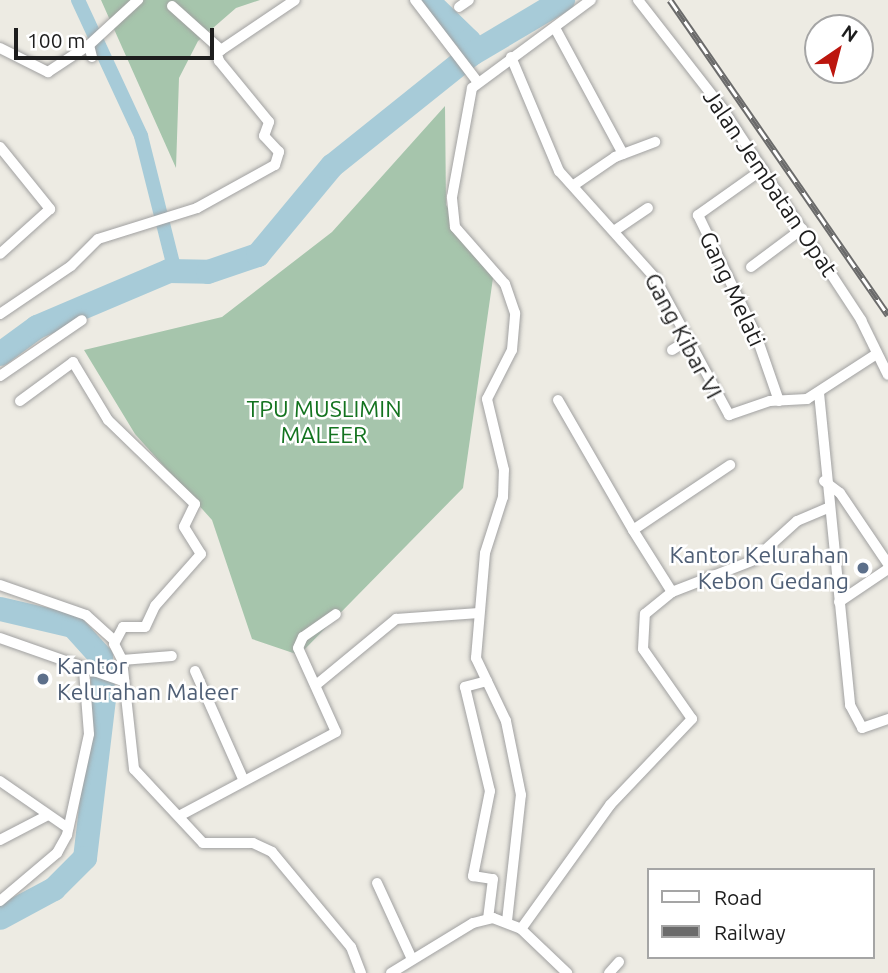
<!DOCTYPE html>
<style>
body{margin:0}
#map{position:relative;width:888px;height:973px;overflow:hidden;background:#edebe3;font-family:Ubuntu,sans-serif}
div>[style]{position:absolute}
.cemetery>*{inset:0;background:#a6c5ac}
.canal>*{height:14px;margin:-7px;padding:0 7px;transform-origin:7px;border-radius:7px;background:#a7cbd8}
.river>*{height:24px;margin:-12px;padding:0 12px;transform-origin:12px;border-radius:12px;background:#a7cbd8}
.roads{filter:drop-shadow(0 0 2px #a1a1a1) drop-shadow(0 0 2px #a1a1a1)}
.minor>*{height:10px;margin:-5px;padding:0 5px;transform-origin:5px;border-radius:5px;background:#fff}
.rail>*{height:7px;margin-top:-3.5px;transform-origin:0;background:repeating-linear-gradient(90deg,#fff 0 13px,#6b6b6b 0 26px);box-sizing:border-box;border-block:2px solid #6b6b6b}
.dots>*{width:19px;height:19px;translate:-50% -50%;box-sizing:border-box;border:4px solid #fff;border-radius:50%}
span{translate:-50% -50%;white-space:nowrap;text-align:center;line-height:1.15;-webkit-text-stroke:5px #fff;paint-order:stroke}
.street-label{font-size:23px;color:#1d1d1d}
.park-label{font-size:23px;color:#13731f}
.service-label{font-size:23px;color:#4e5e75}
.right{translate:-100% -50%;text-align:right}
.left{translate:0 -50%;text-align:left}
.legend{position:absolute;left:647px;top:868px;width:228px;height:91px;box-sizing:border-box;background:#fff;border:2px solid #a5a5a5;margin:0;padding:9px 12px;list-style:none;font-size:21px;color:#1d1d1d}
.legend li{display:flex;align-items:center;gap:14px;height:35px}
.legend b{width:35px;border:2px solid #a5a5a5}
.north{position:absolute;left:804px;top:14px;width:70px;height:70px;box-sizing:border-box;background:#fff;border:2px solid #a5a5a5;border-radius:50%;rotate:35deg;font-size:19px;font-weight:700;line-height:28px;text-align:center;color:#1d1d1d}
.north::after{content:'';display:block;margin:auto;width:24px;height:32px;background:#bc160e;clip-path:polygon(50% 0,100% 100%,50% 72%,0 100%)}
.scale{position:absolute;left:14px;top:28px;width:200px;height:32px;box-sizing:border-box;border:4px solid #1d1d1d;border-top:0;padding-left:9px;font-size:21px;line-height:24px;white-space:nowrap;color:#1d1d1d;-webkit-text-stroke:5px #fff;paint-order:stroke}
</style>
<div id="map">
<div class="cemetery">
<div style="clip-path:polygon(101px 0,260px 0,236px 8px,198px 41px,179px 78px,176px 168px)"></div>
<div style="clip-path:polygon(445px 106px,446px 205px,493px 278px,463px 488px,299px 655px,252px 639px,212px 520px,135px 434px,84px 350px,222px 317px,332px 232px)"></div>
</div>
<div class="canal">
<div style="left:78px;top:0;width:150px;rotate:65.1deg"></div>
<div style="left:141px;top:136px;width:139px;rotate:75.9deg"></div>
</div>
<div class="river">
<div style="left:427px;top:0;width:59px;rotate:44.3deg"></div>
<div style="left:469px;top:41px;width:13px;rotate:77deg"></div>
<div style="left:0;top:354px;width:46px;rotate:-36.1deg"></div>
<div style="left:37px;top:327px;width:143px;rotate:-23deg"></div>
<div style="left:169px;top:271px;width:39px;rotate:1deg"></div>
<div style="left:208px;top:272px;width:53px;rotate:-18.8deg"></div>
<div style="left:258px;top:255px;width:116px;rotate:-50.3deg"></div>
<div style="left:332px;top:166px;width:179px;rotate:-38.7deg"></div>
<div style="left:472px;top:54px;width:106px;rotate:-30.7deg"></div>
<div style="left:0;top:609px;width:75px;rotate:13.1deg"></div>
<div style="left:73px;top:626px;width:42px;rotate:47.9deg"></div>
<div style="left:101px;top:657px;width:42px;rotate:85.9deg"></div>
<div style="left:104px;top:699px;width:160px;rotate:96.8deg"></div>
<div style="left:85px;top:858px;width:44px;rotate:135deg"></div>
<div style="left:54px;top:889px;width:61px;rotate:151.8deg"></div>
</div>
<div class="roads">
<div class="minor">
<div style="left:415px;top:0;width:102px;rotate:52.6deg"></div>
<div style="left:638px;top:0;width:137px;rotate:52.1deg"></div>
<div style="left:722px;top:108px;width:254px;rotate:56.7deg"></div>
<div style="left:861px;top:320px;width:61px;rotate:63.9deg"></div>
<div style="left:172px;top:6px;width:66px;rotate:41.9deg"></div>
<div style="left:221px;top:50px;width:89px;rotate:-34deg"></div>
<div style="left:459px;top:7px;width:12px;rotate:-35deg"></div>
<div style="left:555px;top:28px;width:143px;rotate:61.6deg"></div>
<div style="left:0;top:48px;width:54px;rotate:26.6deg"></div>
<div style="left:48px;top:72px;width:49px;rotate:-33.4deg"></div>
<div style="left:92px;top:57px;width:12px;rotate:-104deg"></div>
<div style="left:89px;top:45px;width:67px;rotate:-42.6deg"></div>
<div style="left:511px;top:57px;width:124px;rotate:67.2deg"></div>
<div style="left:559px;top:171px;width:144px;rotate:48.1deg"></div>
<div style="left:655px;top:278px;width:156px;rotate:61.6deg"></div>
<div style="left:729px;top:415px;width:43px;rotate:-18.9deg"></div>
<div style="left:770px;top:401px;width:37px;rotate:-3deg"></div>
<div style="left:807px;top:399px;width:81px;rotate:-32.9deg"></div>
<div style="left:0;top:147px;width:80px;rotate:51.1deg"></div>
<div style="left:50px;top:209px;width:67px;rotate:138deg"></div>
<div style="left:763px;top:169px;width:80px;rotate:144.7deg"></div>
<div style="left:698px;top:215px;width:133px;rotate:64.2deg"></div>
<div style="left:756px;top:335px;width:70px;rotate:70.8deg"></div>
<div style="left:574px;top:185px;width:50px;rotate:-34.3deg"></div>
<div style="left:615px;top:157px;width:43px;rotate:-20.6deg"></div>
<div style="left:614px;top:231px;width:41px;rotate:-34.1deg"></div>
<div style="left:751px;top:267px;width:64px;rotate:-36.7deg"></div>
<div style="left:0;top:314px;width:86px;rotate:-34.1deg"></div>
<div style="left:71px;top:266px;width:38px;rotate:-45deg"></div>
<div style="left:98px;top:239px;width:104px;rotate:-17.4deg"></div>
<div style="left:197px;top:208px;width:89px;rotate:-28.9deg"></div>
<div style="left:275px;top:165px;width:14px;rotate:-73deg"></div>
<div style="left:279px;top:152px;width:22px;rotate:-133deg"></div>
<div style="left:264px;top:136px;width:15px;rotate:-70deg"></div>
<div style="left:269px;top:122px;width:79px;rotate:-129.3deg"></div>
<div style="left:219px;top:61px;width:15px;rotate:-106deg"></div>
<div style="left:672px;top:350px;width:19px;rotate:-32deg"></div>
<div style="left:0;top:376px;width:99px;rotate:-34.3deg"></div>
<div style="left:819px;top:393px;width:314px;rotate:84.3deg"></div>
<div style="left:850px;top:705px;width:26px;rotate:62deg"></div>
<div style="left:862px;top:728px;width:28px;rotate:-19deg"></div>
<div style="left:558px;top:400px;width:150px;rotate:60deg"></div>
<div style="left:20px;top:401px;width:66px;rotate:-36.3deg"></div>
<div style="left:73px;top:362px;width:68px;rotate:58.9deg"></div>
<div style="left:108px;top:420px;width:121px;rotate:44deg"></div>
<div style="left:195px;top:504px;width:25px;rotate:116deg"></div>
<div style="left:184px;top:527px;width:32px;rotate:58deg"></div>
<div style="left:201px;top:554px;width:69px;rotate:131.5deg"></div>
<div style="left:155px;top:606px;width:23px;rotate:115deg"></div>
<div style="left:145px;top:627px;width:22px;rotate:180deg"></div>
<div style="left:123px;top:627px;width:19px;rotate:118deg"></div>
<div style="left:114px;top:644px;width:18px;rotate:63deg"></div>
<div style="left:824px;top:481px;width:20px;rotate:37deg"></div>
<div style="left:840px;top:493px;width:86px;rotate:55.9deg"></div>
<div style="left:0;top:585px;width:91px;rotate:19.2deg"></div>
<div style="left:86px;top:615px;width:39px;rotate:42deg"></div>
<div style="left:672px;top:592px;width:73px;rotate:-122.2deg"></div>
<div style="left:633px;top:530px;width:117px;rotate:-33.8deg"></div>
<div style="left:839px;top:602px;width:59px;rotate:-34deg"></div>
<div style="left:0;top:638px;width:130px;rotate:19.3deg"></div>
<div style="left:122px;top:660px;width:110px;rotate:83.7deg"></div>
<div style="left:134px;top:769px;width:101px;rotate:47deg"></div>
<div style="left:203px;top:843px;width:50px"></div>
<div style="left:253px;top:843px;width:21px;rotate:25deg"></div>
<div style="left:272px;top:852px;width:124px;rotate:50.3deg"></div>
<div style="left:351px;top:947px;width:28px;rotate:69deg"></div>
<div style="left:122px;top:660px;width:50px;rotate:-4.6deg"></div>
<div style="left:195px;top:671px;width:120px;rotate:66deg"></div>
<div style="left:487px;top:681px;width:23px;rotate:165deg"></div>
<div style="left:465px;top:687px;width:107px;rotate:76.5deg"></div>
<div style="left:490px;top:791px;width:87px;rotate:101.3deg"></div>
<div style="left:473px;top:876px;width:20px;rotate:9deg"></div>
<div style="left:493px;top:879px;width:40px;rotate:97.1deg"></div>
<div style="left:316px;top:685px;width:104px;rotate:-39.5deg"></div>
<div style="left:396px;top:619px;width:83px;rotate:-4.1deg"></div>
<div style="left:0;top:781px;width:83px;rotate:34.7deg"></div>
<div style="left:179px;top:816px;width:178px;rotate:-28.1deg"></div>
<div style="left:336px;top:732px;width:92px;rotate:-114.3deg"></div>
<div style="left:298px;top:648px;width:12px;rotate:-66deg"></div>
<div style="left:303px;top:637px;width:40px;rotate:-34.9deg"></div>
<div style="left:0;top:840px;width:54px;rotate:-27.5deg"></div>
<div style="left:377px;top:883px;width:84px;rotate:65.3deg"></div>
<div style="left:0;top:901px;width:75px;rotate:-40.1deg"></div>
<div style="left:57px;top:853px;width:21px;rotate:-61deg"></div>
<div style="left:67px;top:835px;width:103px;rotate:-77.7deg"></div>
<div style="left:89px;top:734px;width:64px;rotate:-94.5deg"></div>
<div style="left:507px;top:921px;width:127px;rotate:-83.7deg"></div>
<div style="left:521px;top:795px;width:76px;rotate:-101.5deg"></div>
<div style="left:506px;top:721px;width:70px;rotate:-115.5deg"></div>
<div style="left:476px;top:658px;width:105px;rotate:-85.1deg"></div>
<div style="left:485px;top:553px;width:59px;rotate:-72.2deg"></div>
<div style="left:503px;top:497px;width:27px;rotate:-88deg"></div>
<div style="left:504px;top:470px;width:73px;rotate:-103.5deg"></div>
<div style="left:487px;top:399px;width:55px;rotate:-63deg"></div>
<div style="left:512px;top:350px;width:37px;rotate:-85deg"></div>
<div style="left:515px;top:313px;width:31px;rotate:-109deg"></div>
<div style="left:505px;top:284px;width:76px;rotate:-131.3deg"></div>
<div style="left:455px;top:227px;width:30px;rotate:-96deg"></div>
<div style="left:452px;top:197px;width:111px;rotate:-79.6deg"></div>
<div style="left:472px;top:88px;width:148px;rotate:-36.5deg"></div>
<div style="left:521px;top:929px;width:153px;rotate:-54.3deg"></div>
<div style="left:610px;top:805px;width:119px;rotate:-46.4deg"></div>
<div style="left:692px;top:719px;width:85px;rotate:-125deg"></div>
<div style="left:643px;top:649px;width:35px;rotate:-87deg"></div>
<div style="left:645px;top:614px;width:35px;rotate:-39deg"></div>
<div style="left:672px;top:592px;width:88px;rotate:-21.3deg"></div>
<div style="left:754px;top:560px;width:58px;rotate:-42.2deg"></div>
<div style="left:797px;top:521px;width:33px;rotate:-23deg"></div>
<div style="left:391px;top:973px;width:96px;rotate:-31.4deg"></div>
<div style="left:473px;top:923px;width:21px;rotate:-14deg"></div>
<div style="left:493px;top:918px;width:30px;rotate:21deg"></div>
<div style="left:521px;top:929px;width:64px;rotate:43.7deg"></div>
<div style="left:609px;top:973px;width:15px;rotate:-48deg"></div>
</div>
</div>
<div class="rail">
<div style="left:670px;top:0;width:383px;rotate:55.3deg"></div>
</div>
<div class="dots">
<div style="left:863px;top:568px;background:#5c6f8a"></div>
<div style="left:43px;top:679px;background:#5c6f8a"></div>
</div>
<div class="street-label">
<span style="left:770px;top:183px;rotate:56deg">Jalan Jembatan Opat</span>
<span style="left:732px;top:289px;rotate:65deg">Gang Melati</span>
<span style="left:683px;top:336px;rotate:62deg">Gang Kibar VI</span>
</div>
<div class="park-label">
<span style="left:324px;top:422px">TPU MUSLIMIN<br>MALEER</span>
</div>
<div class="service-label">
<span class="right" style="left:849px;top:568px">Kantor Kelurahan<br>Kebon Gedang</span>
<span class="left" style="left:57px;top:679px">Kantor<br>Kelurahan Maleer</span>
</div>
<ul class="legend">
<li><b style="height:9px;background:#fff"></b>Road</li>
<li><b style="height:9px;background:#6b6b6b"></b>Railway</li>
</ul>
<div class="north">N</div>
<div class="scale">100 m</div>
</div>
